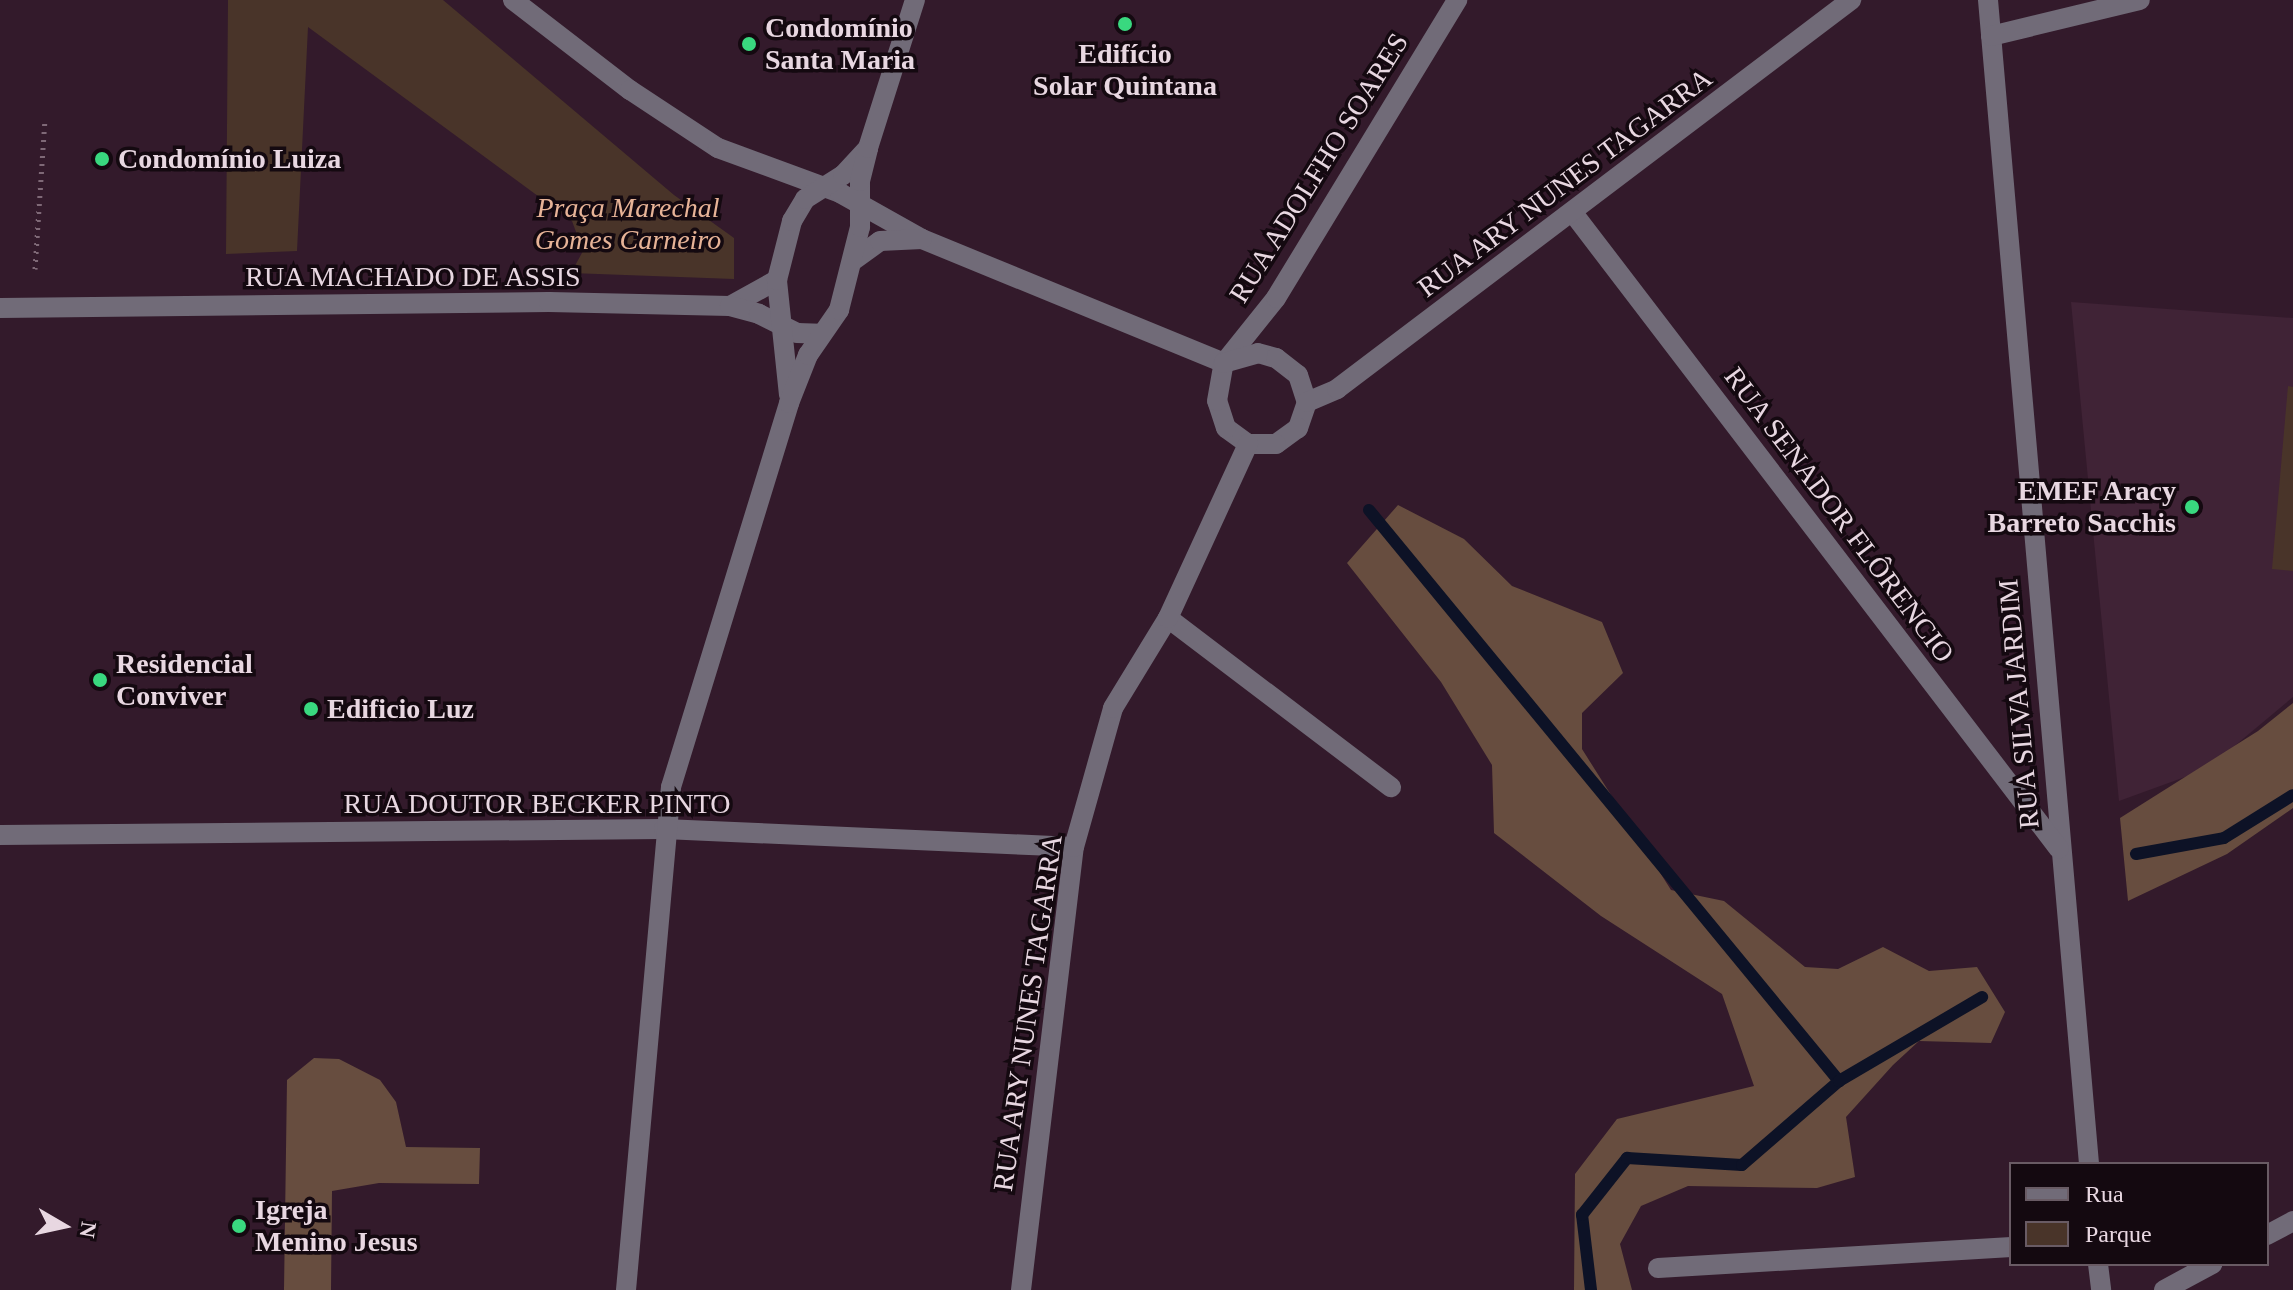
<!DOCTYPE html>
<meta charset="utf-8">
<style>
body{margin:0}
#map{position:relative;width:2293px;height:1290px;overflow:hidden;background:#331a2b;font-family:"Times New Roman",serif}
div>[style]{position:absolute}
.built>*{inset:0;background:#402336}
.green>*{inset:0;background:#493429}
.forest>*{inset:0;background:#674d3f}
.stream>*{height:12px;margin:-6px;padding:0 6px;transform-origin:6px;border-radius:6px;background:#0d1226}
.path>*{height:5px;margin-top:-2.5px;transform-origin:0;background:repeating-linear-gradient(90deg,#7f6977 0 2px,transparent 0 8px)}
.minor>*{height:20px;margin:-10px;padding:0 10px;transform-origin:10px;border-radius:10px;background:#716b78}
.dots>*{width:22px;height:22px;translate:-50% -50%;box-sizing:border-box;border:4px solid #140910;border-radius:50%}
span{translate:-50% -50%;white-space:nowrap;text-align:center;line-height:1.15;-webkit-text-stroke:7px #140910;paint-order:stroke}
.poi-label{font-size:28px;color:#e8d7e1;font-weight:700}
.left{translate:0 -50%;text-align:left}
.right{translate:-100% -50%;text-align:right}
.street-label{font-size:28px;color:#e8d7e1}
.park-label{font-size:28px;color:#e7b397;font-style:italic}
.legend{position:absolute;left:2009px;top:1162px;width:260px;height:104px;box-sizing:border-box;background:#140910;border:2px solid #695b64;margin:0;padding:10px 14px;list-style:none;font-size:24px;color:#e8d7e1}
.legend li{display:flex;align-items:center;gap:16px;height:40px}
.legend b{width:40px;border:2px solid #695b64}
.north{position:absolute;left:24px;top:1186px;width:80px;height:80px;-webkit-text-stroke:6px #140910;paint-order:stroke;rotate:99deg;font-size:22px;font-weight:700;line-height:32px;text-align:center;color:#e8d7e1}
.north::after{content:'';display:block;margin:auto;width:28px;height:36px;background:#e8d7e1;clip-path:polygon(50% 0,100% 100%,50% 72%,0 100%)}
</style>
<div id="map">
<div class="built">
<div style="clip-path:polygon(2071px 302px,2293px 318px,2293px 697px,2207px 769px,2119px 801px)"></div>
</div>
<div class="green">
<div style="clip-path:polygon(228px 0,443px 0,674px 195px,734px 238px,734px 279px,571px 273px,583px 251px,572px 221px,308px 27px,297px 251px,226px 254px)"></div>
<div style="clip-path:polygon(2288px 386px,2293px 387px,2293px 571px,2272px 569px)"></div>
</div>
<div class="forest">
<div style="clip-path:polygon(1398px 505px,1464px 539px,1512px 586px,1602px 622px,1623px 673px,1582px 713px,1582px 749px,1671px 890px,1724px 901px,1805px 967px,1838px 969px,1883px 947px,1929px 971px,1977px 967px,2005px 1012px,1991px 1043px,1919px 1041px,1893px 1065px,1846px 1117px,1855px 1177px,1817px 1188px,1688px 1186px,1641px 1206px,1620px 1244px,1632px 1290px,1574px 1290px,1575px 1174px,1617px 1119px,1754px 1086px,1722px 994px,1601px 916px,1494px 833px,1492px 765px,1441px 682px,1347px 563px)"></div>
<div style="clip-path:polygon(2293px 703px,2293px 808px,2227px 854px,2128px 901px,2120px 818px,2258px 731px)"></div>
<div style="clip-path:polygon(314px 1058px,339px 1059px,380px 1080px,396px 1102px,406px 1147px,480px 1148px,479px 1184px,379px 1183px,332px 1191px,331px 1290px,284px 1290px,287px 1080px)"></div>
</div>
<div class="stream">
<div style="left:1369px;top:510px;width:740px;rotate:50.54deg"></div>
<div style="left:2136px;top:854px;width:89px;rotate:-10.3deg"></div>
<div style="left:2224px;top:838px;width:81px;rotate:-31.9deg"></div>
<div style="left:1591px;top:1290px;width:76px;rotate:-96.8deg"></div>
<div style="left:1582px;top:1215px;width:73px;rotate:-51.7deg"></div>
<div style="left:1627px;top:1158px;width:115px;rotate:3.5deg"></div>
<div style="left:1742px;top:1165px;width:128px;rotate:-40.9deg"></div>
<div style="left:1839px;top:1081px;width:166px;rotate:-30.4deg"></div>
</div>
<div class="path">
<div style="left:35px;top:269px;width:149px;rotate:-86.2deg"></div>
</div>
<div class="minor">
<div style="left:513px;top:0;width:148px;rotate:37.6deg"></div>
<div style="left:630px;top:90px;width:105px;rotate:33.4deg"></div>
<div style="left:718px;top:148px;width:130px;rotate:20.2deg"></div>
<div style="left:840px;top:193px;width:94px;rotate:29.3deg"></div>
<div style="left:922px;top:239px;width:326px;rotate:22.3deg"></div>
<div style="left:1224px;top:363px;width:83px;rotate:-51.3deg"></div>
<div style="left:1276px;top:298px;width:349px;rotate:-58.7deg"></div>
<div style="left:1988px;top:0;width:1168px;rotate:85.04deg"></div>
<div style="left:1991px;top:36px;width:153px;rotate:-13.6deg"></div>
<div style="left:1573px;top:213px;width:800px;rotate:52.61deg"></div>
<div style="left:854px;top:260px;width:32px;rotate:-36deg"></div>
<div style="left:880px;top:241px;width:42px;rotate:-2.7deg"></div>
<div style="left:730px;top:306px;width:54px;rotate:-29deg"></div>
<div style="left:0;top:308px;width:549px;rotate:-0.63deg"></div>
<div style="left:549px;top:302px;width:181px;rotate:1.3deg"></div>
<div style="left:730px;top:306px;width:30px;rotate:15deg"></div>
<div style="left:759px;top:314px;width:42px;rotate:26.6deg"></div>
<div style="left:797px;top:333px;width:23px;rotate:2deg"></div>
<div style="left:1258px;top:353px;width:19px;rotate:16deg"></div>
<div style="left:1276px;top:358px;width:28px;rotate:38deg"></div>
<div style="left:1298px;top:375px;width:28px;rotate:72deg"></div>
<div style="left:1307px;top:402px;width:28px;rotate:109deg"></div>
<div style="left:1298px;top:428px;width:27px;rotate:144deg"></div>
<div style="left:1276px;top:444px;width:28px;rotate:180deg"></div>
<div style="left:1248px;top:444px;width:27px;rotate:-144deg"></div>
<div style="left:1226px;top:428px;width:28px;rotate:-108deg"></div>
<div style="left:1217px;top:401px;width:39px;rotate:-80deg"></div>
<div style="left:1224px;top:363px;width:35px;rotate:-16deg"></div>
<div style="left:789px;top:395px;width:116px;rotate:-96deg"></div>
<div style="left:777px;top:280px;width:61px;rotate:-75.7deg"></div>
<div style="left:792px;top:221px;width:26px;rotate:-59deg"></div>
<div style="left:805px;top:199px;width:45px;rotate:-32.3deg"></div>
<div style="left:843px;top:175px;width:37px;rotate:-47deg"></div>
<div style="left:1307px;top:402px;width:33px;rotate:-23deg"></div>
<div style="left:1337px;top:389px;width:645px;rotate:-37.12deg"></div>
<div style="left:1168px;top:618px;width:280px;rotate:37.2deg"></div>
<div style="left:0;top:835px;width:664px;rotate:-0.52deg"></div>
<div style="left:664px;top:829px;width:410px;rotate:2.5deg"></div>
<div style="left:2267px;top:1235px;width:30px;rotate:-28deg"></div>
<div style="left:2098px;top:1264px;width:26px;rotate:83deg"></div>
<div style="left:1658px;top:1268px;width:354px;rotate:-3.4deg"></div>
<div style="left:626px;top:1290px;width:505px;rotate:-84.89deg"></div>
<div style="left:671px;top:787px;width:402px;rotate:-72.9deg"></div>
<div style="left:789px;top:403px;width:52px;rotate:-68.4deg"></div>
<div style="left:808px;top:355px;width:55px;rotate:-55.4deg"></div>
<div style="left:839px;top:310px;width:86px;rotate:-75.8deg"></div>
<div style="left:860px;top:227px;width:46px;rotate:-90deg"></div>
<div style="left:860px;top:181px;width:34px;rotate:-76deg"></div>
<div style="left:868px;top:148px;width:155px;rotate:-72.4deg"></div>
<div style="left:1021px;top:1290px;width:446px;rotate:-83.2deg"></div>
<div style="left:1074px;top:847px;width:144px;rotate:-74.3deg"></div>
<div style="left:1113px;top:708px;width:105px;rotate:-58.6deg"></div>
<div style="left:1168px;top:618px;width:192px;rotate:-65.3deg"></div>
<div style="left:2164px;top:1290px;width:55px;rotate:-28.4deg"></div>
</div>
<div class="dots">
<div style="left:1125px;top:24px;background:#39d87f"></div>
<div style="left:749px;top:44px;background:#39d87f"></div>
<div style="left:102px;top:159px;background:#39d87f"></div>
<div style="left:2192px;top:507px;background:#39d87f"></div>
<div style="left:100px;top:680px;background:#39d87f"></div>
<div style="left:311px;top:709px;background:#39d87f"></div>
<div style="left:239px;top:1226px;background:#39d87f"></div>
</div>
<div class="poi-label">
<span class="left" style="left:765px;top:44px">Condomínio<br>Santa Maria</span>
<span style="left:1125px;top:70px">Edifício<br>Solar Quintana</span>
<span class="left" style="left:118px;top:159px">Condomínio Luiza</span>
<span class="right" style="left:2176px;top:507px">EMEF Aracy<br>Barreto Sacchis</span>
<span class="left" style="left:116px;top:680px">Residencial<br>Conviver</span>
<span class="left" style="left:327px;top:709px">Edificio Luz</span>
<span class="left" style="left:255px;top:1226px">Igreja<br>Menino Jesus</span>
</div>
<div class="street-label">
<span style="left:1319px;top:168px;rotate:-58deg">RUA ADOLFHO SOARES</span>
<span style="left:1565px;top:183px;rotate:-37deg">RUA ARY NUNES TAGARRA</span>
<span style="left:413px;top:277px">RUA MACHADO DE ASSIS</span>
<span style="left:1839px;top:515px;rotate:53deg">RUA SENADOR FLÔRENCIO</span>
<span style="left:2019px;top:704px;rotate:-95deg">RUA SILVA JARDIM</span>
<span style="left:537px;top:804px">RUA DOUTOR BECKER PINTO</span>
<span style="left:1028px;top:1013px;rotate:-82deg">RUA ARY NUNES TAGARRA</span>
</div>
<div class="park-label">
<span style="left:628px;top:224px">Praça Marechal<br>Gomes Carneiro</span>
</div>
<ul class="legend">
<li><b style="height:10px;background:#716b78"></b>Rua</li>
<li><b style="height:22px;background:#493429"></b>Parque</li>
</ul>
<div class="north">N</div>
</div>
